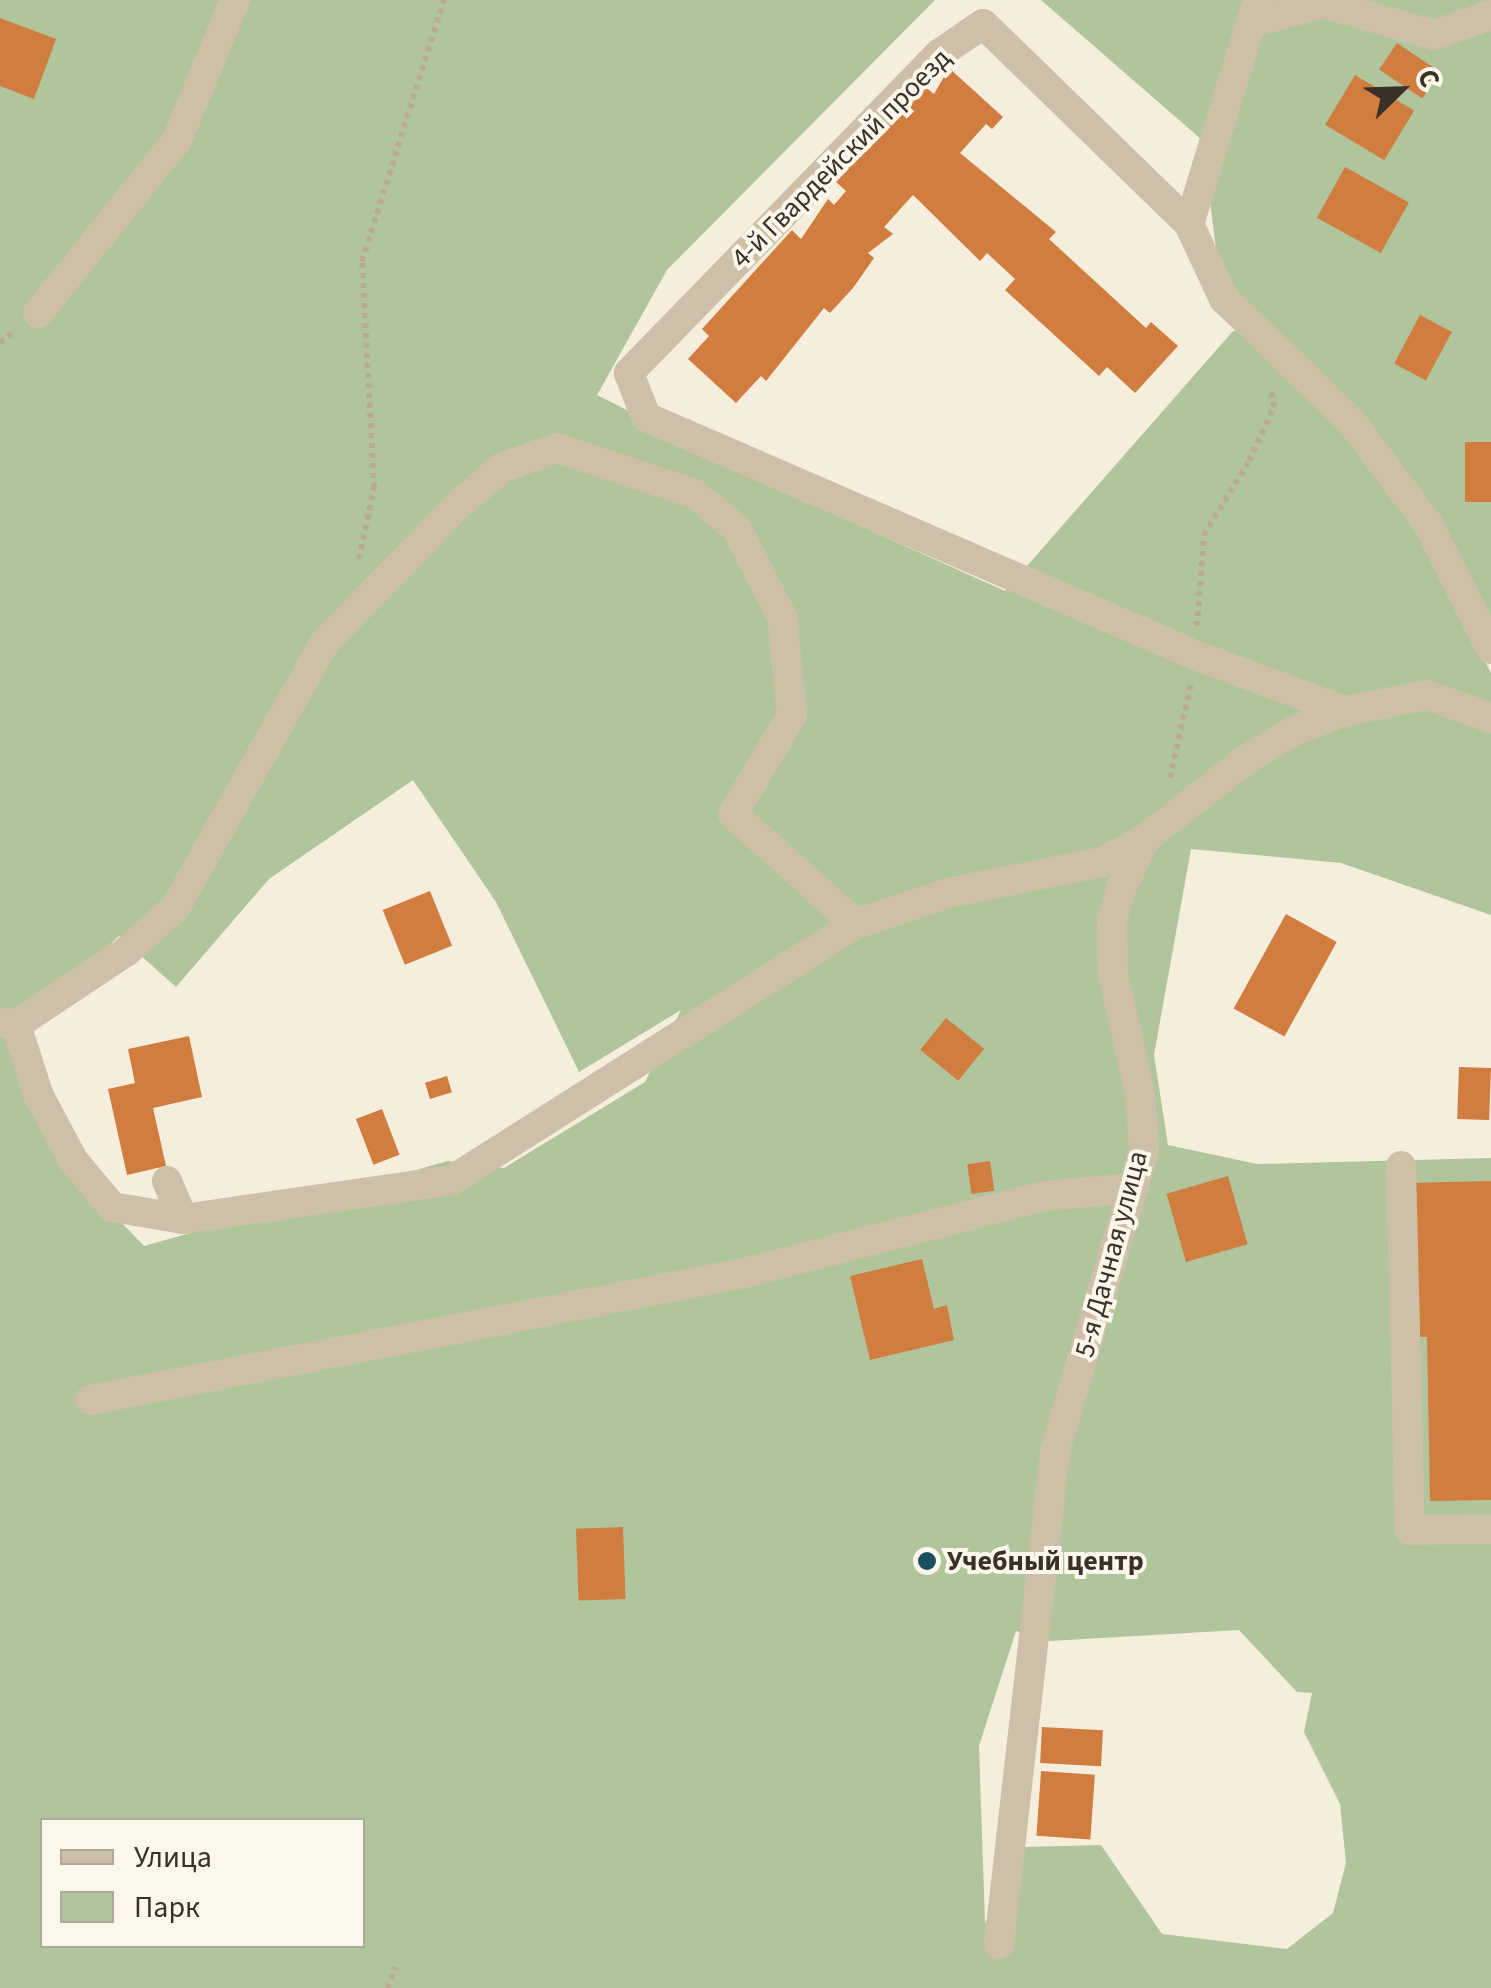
<!DOCTYPE html>
<meta charset="utf-8">
<style>
body{margin:0}
#map{position:relative;width:1491px;height:1988px;overflow:hidden;background:#f5eedd;font-family:"Source Sans 3",sans-serif}
div>[style]{position:absolute}
.green>*{inset:0;background:#b0c59b}
.building>*{inset:0;background:#d07d3f;transform-origin:0 0}
.path>*{height:6px;margin-top:-3px;transform-origin:0;background:repeating-linear-gradient(90deg,#baaa91 0 5px,transparent 0 10px)}
.minor>*{height:30px;margin:-15px;padding:0 15px;transform-origin:15px;border-radius:15px;background:#cec0a8}
.dots>*{width:28px;height:28px;translate:-50% -50%;box-sizing:border-box;border:5px solid #fbf7ea;border-radius:50%}
span{translate:-50% -50%;white-space:nowrap;text-align:center;line-height:1.15;-webkit-text-stroke:8px #fbf7ea;paint-order:stroke}
.street-label{font-size:28px;color:#3a3128}
.poi-label{font-size:28px;color:#3a3128;font-weight:700}
.left{translate:0 -50%;text-align:left}
.legend{position:absolute;left:40px;top:1818px;width:325px;height:130px;box-sizing:border-box;background:#fbf7ea;border:2px solid #aea89c;margin:0;padding:12px 18px;list-style:none;font-size:30px;color:#3a3128}
.legend li{display:flex;align-items:center;gap:20px;height:50px}
.legend b{width:50px;border:2px solid #aea89c}
.north{position:absolute;left:1351px;top:40px;width:100px;height:100px;-webkit-text-stroke:8px #fbf7ea;paint-order:stroke;rotate:67deg;font-size:28px;font-weight:700;line-height:40px;text-align:center;color:#3a3128}
.north::after{content:'';display:block;margin:auto;width:35px;height:45px;background:#3a3128;clip-path:polygon(50% 0,100% 100%,50% 72%,0 100%)}
</style>
<div id="map">
<div class="green">
<div style="clip-path:polygon(evenodd,0 0,935px 0,667px 270px,597px 395px,823px 509px,1005px 591px,1233px 331px,1243px 331px,1346px 429px,1418px 530px,1491px 673px,1491px 915px,1341px 863px,1191px 849px,1154px 1055px,1168px 1145px,1257px 1164px,1491px 1158px,1491px 1988px,0 1988px,0 0,413px 780px,496px 902px,579px 1072px,681px 1010px,645px 1082px,504px 1168px,448px 1161px,144px 1246px,49px 1147px,12px 1037px,119px 936px,176px 987px,269px 879px,413px 780px,0 0,1239px 1630px,1297px 1692px,1312px 1693px,1304px 1732px,1340px 1804px,1346px 1863px,1333px 1913px,1287px 1949px,1162px 1934px,1101px 1845px,1024px 1847px,985px 1923px,979px 1746px,1016px 1631px,1050px 1641px,1239px 1630px,0 0,42px 1820px,362px 1820px,362px 1946px,42px 1946px,42px 1820px)"></div>
<div style="clip-path:polygon(1041px 0,1491px 0,1491px 621px,1240px 298px,1216px 249px,1202px 140px)"></div>
</div>
<div class="building">
<div style="clip-path:polygon(0 18px,56px 39px,34px 99px,0 86px)"></div>
<div style="left:1397px;top:43px;width:52px;height:32px;rotate:34deg"></div>
<div style="clip-path:polygon(949px 68px,1003px 117px,992px 129px,986px 124px,960px 153px,1056px 232px,1049px 239px,1146px 328px,1151px 322px,1178px 346px,1135px 393px,1107px 367px,1099px 376px,1005px 290px,1015px 279px,987px 253px,980px 261px,913px 195px,884px 227px,893px 234px,868px 253px,874px 258px,853px 288px,830px 313px,824px 308px,766px 381px,761px 376px,736px 403px,688px 359px,709px 336px,702px 329px,792px 230px,801px 239px,828px 199px,834px 205px,846px 191px,836px 182px,923px 85px,934px 94px)"></div>
<div style="left:1355px;top:75px;width:69px;height:58px;rotate:31deg"></div>
<div style="left:1345px;top:167px;width:73px;height:58px;rotate:29deg"></div>
<div style="left:1420px;top:315px;width:36px;height:55px;rotate:28deg"></div>
<div style="left:1465px;top:442px;width:26px;height:60px"></div>
<div style="left:430px;top:891px;width:59px;height:51px;rotate:68deg"></div>
<div style="left:1286px;top:914px;width:58px;height:108px;rotate:29deg"></div>
<div style="left:946px;top:1018px;width:49px;height:41px;rotate:39deg"></div>
<div style="clip-path:polygon(189px 1036px,202px 1097px,153px 1108px,166px 1166px,127px 1175px,108px 1089px,135px 1083px,128px 1049px)"></div>
<div style="left:1459px;top:1067px;width:32px;height:52px;rotate:2deg"></div>
<div style="left:447px;top:1076px;width:17px;height:23px;rotate:73deg"></div>
<div style="left:382px;top:1109px;width:49px;height:28px;rotate:69deg"></div>
<div style="left:990px;top:1161px;width:30px;height:23px;rotate:82deg"></div>
<div style="left:1228px;top:1176px;width:71px;height:64px;rotate:74deg"></div>
<div style="clip-path:polygon(1491px 1181px,1491px 1500px,1430px 1501px,1427px 1337px,1411px 1337px,1407px 1183px)"></div>
<div style="clip-path:polygon(922px 1259px,934px 1309px,947px 1305px,954px 1340px,870px 1360px,850px 1276px)"></div>
<div style="left:623px;top:1527px;width:72px;height:47px;rotate:88deg"></div>
<div style="left:1042px;top:1727px;width:61px;height:36px;rotate:3deg"></div>
<div style="left:1041px;top:1771px;width:54px;height:65px;rotate:4deg"></div>
</div>
<div class="path">
<div style="left:0;top:343px;width:19px;rotate:-39deg"></div>
<div style="left:359px;top:559px;width:73px;rotate:-78.1deg"></div>
<div style="left:374px;top:488px;width:227px;rotate:-93deg"></div>
<div style="left:362px;top:261px;width:274px;rotate:-72.6deg"></div>
<div style="left:1197px;top:626px;width:91px;rotate:-85.6deg"></div>
<div style="left:1204px;top:535px;width:87px;rotate:-58.7deg"></div>
<div style="left:1249px;top:461px;width:60px;rotate:-65.2deg"></div>
<div style="left:1274px;top:407px;width:20px;rotate:-99deg"></div>
<div style="left:1170px;top:778px;width:97px;rotate:-77.5deg"></div>
<div style="left:387px;top:1988px;width:23px;rotate:-67deg"></div>
</div>
<div class="minor">
<div style="left:1258px;top:0;width:234px;rotate:107.1deg"></div>
<div style="left:1189px;top:224px;width:83px;rotate:65deg"></div>
<div style="left:1224px;top:299px;width:176px;rotate:43.8deg"></div>
<div style="left:1351px;top:421px;width:129px;rotate:53.2deg"></div>
<div style="left:1428px;top:524px;width:140px;rotate:63.3deg"></div>
<div style="left:1254px;top:22px;width:72px;rotate:-15.4deg"></div>
<div style="left:1323px;top:3px;width:116px;rotate:16.1deg"></div>
<div style="left:1434px;top:35px;width:60px;rotate:-19.3deg"></div>
<div style="left:1189px;top:224px;width:287px;rotate:-135.8deg"></div>
<div style="left:983px;top:24px;width:53px;rotate:145.7deg"></div>
<div style="left:939px;top:54px;width:445px;rotate:134.2deg"></div>
<div style="left:629px;top:373px;width:47px;rotate:68.9deg"></div>
<div style="left:646px;top:417px;width:598px;rotate:23.44deg"></div>
<div style="left:1195px;top:655px;width:160px;rotate:20.5deg"></div>
<div style="left:38px;top:313px;width:222px;rotate:-51.2deg"></div>
<div style="left:177px;top:140px;width:152px;rotate:-67.5deg"></div>
<div style="left:0;top:1022px;width:16px;rotate:11deg"></div>
<div style="left:16px;top:1025px;width:75px;rotate:72.1deg"></div>
<div style="left:39px;top:1096px;width:72px;rotate:62deg"></div>
<div style="left:73px;top:1160px;width:61px;rotate:50.3deg"></div>
<div style="left:112px;top:1207px;width:72px;rotate:9.6deg"></div>
<div style="left:16px;top:1025px;width:133px;rotate:-33.7deg"></div>
<div style="left:127px;top:951px;width:64px;rotate:-41.9deg"></div>
<div style="left:175px;top:908px;width:305px;rotate:-60.6deg"></div>
<div style="left:325px;top:642px;width:192px;rotate:-45.8deg"></div>
<div style="left:459px;top:504px;width:57px;rotate:-40.1deg"></div>
<div style="left:503px;top:467px;width:57px;rotate:-19.4deg"></div>
<div style="left:557px;top:448px;width:145px;rotate:18.4deg"></div>
<div style="left:695px;top:494px;width:55px;rotate:39.8deg"></div>
<div style="left:737px;top:529px;width:99px;rotate:62.9deg"></div>
<div style="left:782px;top:617px;width:99px;rotate:84.2deg"></div>
<div style="left:792px;top:715px;width:115px;rotate:120.8deg"></div>
<div style="left:733px;top:814px;width:165px;rotate:41.8deg"></div>
<div style="left:1401px;top:1166px;width:364px;rotate:88.6deg"></div>
<div style="left:1410px;top:1530px;width:81px;rotate:-0.7deg"></div>
<div style="left:167px;top:1181px;width:41px;rotate:67.2deg"></div>
<div style="left:183px;top:1219px;width:272px;rotate:-8.2deg"></div>
<div style="left:452px;top:1180px;width:478px;rotate:-32.4deg"></div>
<div style="left:856px;top:924px;width:97px;rotate:-18.6deg"></div>
<div style="left:948px;top:893px;width:157px;rotate:-11.4deg"></div>
<div style="left:1102px;top:862px;width:49px;rotate:-28.1deg"></div>
<div style="left:90px;top:1400px;width:666px;rotate:-10.99deg"></div>
<div style="left:744px;top:1273px;width:310px;rotate:-14.4deg"></div>
<div style="left:1044px;top:1196px;width:90px;rotate:-5.1deg"></div>
<div style="left:999px;top:1944px;width:496px;rotate:-83.5deg"></div>
<div style="left:1055px;top:1451px;width:314px;rotate:-73.5deg"></div>
<div style="left:1144px;top:1150px;width:56px;rotate:-94.1deg"></div>
<div style="left:1140px;top:1094px;width:124px;rotate:-102.6deg"></div>
<div style="left:1113px;top:973px;width:52px;rotate:-91.1deg"></div>
<div style="left:1112px;top:921px;width:33px;rotate:-74deg"></div>
<div style="left:1121px;top:889px;width:55px;rotate:-64.4deg"></div>
<div style="left:1145px;top:839px;width:126px;rotate:-38.2deg"></div>
<div style="left:1244px;top:761px;width:57px;rotate:-31.5deg"></div>
<div style="left:1293px;top:731px;width:56px;rotate:-21deg"></div>
<div style="left:1345px;top:711px;width:84px;rotate:-11deg"></div>
<div style="left:1427px;top:695px;width:68px;rotate:19.8deg"></div>
</div>
<div class="dots">
<div style="left:927px;top:1561px;background:#1a4f60"></div>
</div>
<div class="street-label">
<span style="left:841px;top:158px;rotate:-45deg">4-й Гвардейский проезд</span>
<span style="left:1111px;top:1254px;rotate:-75deg">5-я Дачная улица</span>
</div>
<div class="poi-label">
<span class="left" style="left:947px;top:1561px">Учебный центр</span>
</div>
<ul class="legend">
<li><b style="height:12px;background:#cec0a8"></b>Улица</li>
<li><b style="height:28px;background:#b0c59b"></b>Парк</li>
</ul>
<div class="north">С</div>
</div>
